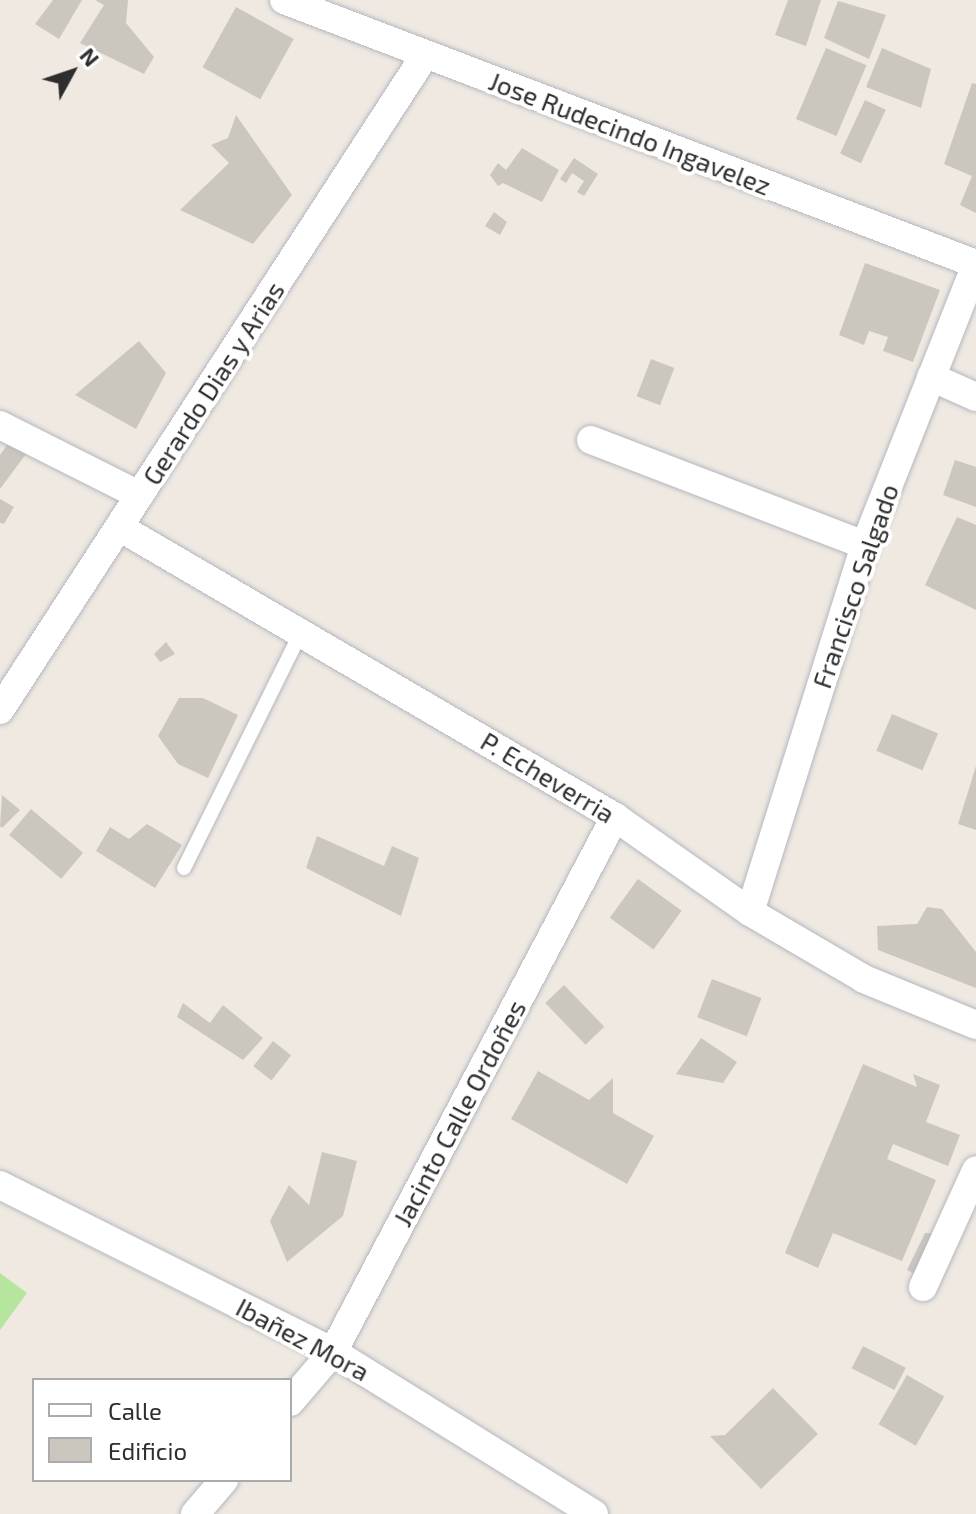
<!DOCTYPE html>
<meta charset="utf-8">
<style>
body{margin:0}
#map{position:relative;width:976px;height:1514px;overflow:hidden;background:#efe9e1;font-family:"Exo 2",sans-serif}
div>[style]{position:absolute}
.green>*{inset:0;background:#b6e59e}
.building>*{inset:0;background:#cbc7bf;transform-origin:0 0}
.roads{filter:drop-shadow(0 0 2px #b4b7c1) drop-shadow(0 0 2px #b4b7c1)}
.lane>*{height:14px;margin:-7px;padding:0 7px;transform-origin:7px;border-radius:7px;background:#fff}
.street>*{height:28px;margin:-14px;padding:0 14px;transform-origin:14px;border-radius:14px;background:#fff}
span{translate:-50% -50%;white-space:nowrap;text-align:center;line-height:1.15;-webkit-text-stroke:8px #fff;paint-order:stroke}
.street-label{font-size:26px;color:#2e2e2e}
.legend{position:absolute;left:32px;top:1378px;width:260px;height:104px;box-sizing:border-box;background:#fff;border:2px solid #ababab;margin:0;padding:10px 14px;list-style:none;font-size:24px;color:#2e2e2e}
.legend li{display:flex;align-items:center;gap:16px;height:40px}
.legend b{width:40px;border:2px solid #ababab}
.north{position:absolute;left:32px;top:32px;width:80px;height:80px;-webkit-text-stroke:6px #fff;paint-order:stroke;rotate:50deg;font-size:22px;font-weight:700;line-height:32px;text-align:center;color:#2e2e2e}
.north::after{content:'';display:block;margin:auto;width:28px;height:36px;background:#2e2e2e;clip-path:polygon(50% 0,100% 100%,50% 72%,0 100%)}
</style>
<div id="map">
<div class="green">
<div style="clip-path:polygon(0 1273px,27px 1293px,0 1330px)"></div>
</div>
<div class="building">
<div style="clip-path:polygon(53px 0,82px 0,59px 39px,35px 24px)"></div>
<div style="clip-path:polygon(95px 0,128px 0,126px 23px,154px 57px,144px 74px,80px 43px,104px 5px)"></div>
<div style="clip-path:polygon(788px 0,821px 0,806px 46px,775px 35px)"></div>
<div style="clip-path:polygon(838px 1px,886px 15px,869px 59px,824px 38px)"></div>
<div style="left:236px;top:7px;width:66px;height:69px;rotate:29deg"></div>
<div style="left:826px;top:48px;width:44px;height:77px;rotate:23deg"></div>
<div style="clip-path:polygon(882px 48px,931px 69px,921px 108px,866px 87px)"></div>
<div style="clip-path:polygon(972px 83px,976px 84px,976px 213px,960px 205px,972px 176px,944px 164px)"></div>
<div style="left:865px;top:100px;width:23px;height:59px;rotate:25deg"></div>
<div style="clip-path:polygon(236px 115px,292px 195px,253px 244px,180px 210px,229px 163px,211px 145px,228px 138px)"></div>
<div style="clip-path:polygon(522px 148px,559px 170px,542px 202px,503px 183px,498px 186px,490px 175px,498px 163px,506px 170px)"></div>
<div style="clip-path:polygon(574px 158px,598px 174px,584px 196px,577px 192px,584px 181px,572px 173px,566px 183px,560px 179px)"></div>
<div style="clip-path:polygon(494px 212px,507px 222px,500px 235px,485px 226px)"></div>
<div style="clip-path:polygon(865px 263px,940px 290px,913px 362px,883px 351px,888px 337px,869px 331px,864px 345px,839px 335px)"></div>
<div style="clip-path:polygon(139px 341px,166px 373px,136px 429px,75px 395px)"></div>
<div style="left:651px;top:359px;width:25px;height:40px;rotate:21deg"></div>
<div style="clip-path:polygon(9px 442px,26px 454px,0 489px,0 455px)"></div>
<div style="clip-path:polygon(955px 460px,976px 467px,976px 507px,943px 495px)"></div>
<div style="clip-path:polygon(0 499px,14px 507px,4px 524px,0 523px)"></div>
<div style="clip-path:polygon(957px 517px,976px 525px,976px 610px,925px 585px)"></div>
<div style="clip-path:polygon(166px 642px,175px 654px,160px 662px,154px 654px)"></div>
<div style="clip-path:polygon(179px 698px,203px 698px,238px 715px,208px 778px,178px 764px,158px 736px)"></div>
<div style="left:892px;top:714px;width:50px;height:40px;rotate:23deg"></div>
<div style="clip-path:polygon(976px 766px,976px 830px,958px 824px)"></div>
<div style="clip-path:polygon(2px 795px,20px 810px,2px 828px,0 826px)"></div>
<div style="left:31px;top:809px;width:68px;height:34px;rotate:40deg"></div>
<div style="clip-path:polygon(147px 824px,182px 845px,155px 888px,96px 851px,110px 827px,129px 839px)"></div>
<div style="clip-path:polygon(317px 836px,384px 866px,392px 846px,419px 858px,401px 916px,306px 868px)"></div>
<div style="left:638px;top:879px;width:54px;height:48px;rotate:36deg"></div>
<div style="clip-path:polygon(927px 907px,942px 909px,976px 952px,976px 988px,878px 950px,877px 926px,917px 924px)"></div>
<div style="left:712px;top:979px;width:53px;height:41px;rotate:21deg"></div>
<div style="left:564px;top:985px;width:58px;height:26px;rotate:46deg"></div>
<div style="clip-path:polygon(183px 1003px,210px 1023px,223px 1005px,263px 1038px,243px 1060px,177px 1017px)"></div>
<div style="clip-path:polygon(701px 1038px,737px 1062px,723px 1083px,676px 1074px)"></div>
<div style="left:273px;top:1041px;width:23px;height:32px;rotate:38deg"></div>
<div style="clip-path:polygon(863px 1064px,917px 1087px,913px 1074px,940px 1085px,926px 1122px,960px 1135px,948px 1166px,893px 1144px,887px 1159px,936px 1180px,902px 1261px,833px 1233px,818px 1268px,785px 1253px)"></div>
<div style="clip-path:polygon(538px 1071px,589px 1100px,613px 1078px,613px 1113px,654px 1136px,627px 1184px,511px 1119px)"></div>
<div style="clip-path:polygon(322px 1152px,357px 1161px,343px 1216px,287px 1262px,270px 1221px,289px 1185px,309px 1205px)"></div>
<div style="clip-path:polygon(925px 1233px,944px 1234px,923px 1278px,907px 1270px)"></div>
<div style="left:863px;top:1346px;width:48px;height:25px;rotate:27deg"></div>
<div style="left:907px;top:1375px;width:43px;height:57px;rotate:30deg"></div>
<div style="clip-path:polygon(773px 1388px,818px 1434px,761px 1489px,710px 1436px,725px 1435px)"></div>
</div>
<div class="roads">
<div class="lane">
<div style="left:184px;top:868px;width:263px;rotate:-63.6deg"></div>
</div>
<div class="street">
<div style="left:284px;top:0;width:741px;rotate:20.88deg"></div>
<div style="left:931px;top:377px;width:49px;rotate:24deg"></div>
<div style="left:0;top:425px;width:156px;rotate:26.7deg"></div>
<div style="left:591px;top:440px;width:293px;rotate:21deg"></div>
<div style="left:119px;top:527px;width:575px;rotate:30.31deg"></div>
<div style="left:615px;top:817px;width:165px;rotate:35.1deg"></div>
<div style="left:750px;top:912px;width:132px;rotate:30.4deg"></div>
<div style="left:864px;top:979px;width:121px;rotate:22.3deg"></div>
<div style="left:0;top:710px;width:781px;rotate:-57.02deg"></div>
<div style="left:750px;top:912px;width:385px;rotate:-72.6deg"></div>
<div style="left:865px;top:545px;width:302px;rotate:-68.4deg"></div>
<div style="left:0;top:1185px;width:373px;rotate:26.6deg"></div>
<div style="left:333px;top:1352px;width:307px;rotate:31.8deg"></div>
<div style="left:923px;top:1287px;width:128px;rotate:-65.6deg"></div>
<div style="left:290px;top:1402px;width:66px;rotate:-49.3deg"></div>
<div style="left:333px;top:1352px;width:605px;rotate:-62.21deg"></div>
<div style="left:195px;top:1514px;width:45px;rotate:-49.5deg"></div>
</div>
</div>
<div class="street-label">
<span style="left:630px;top:133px;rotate:21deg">Jose Rudecindo Ingavelez</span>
<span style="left:213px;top:383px;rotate:-57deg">Gerardo Dias y Arias</span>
<span style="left:855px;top:586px;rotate:-71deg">Francisco Salgado</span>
<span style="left:548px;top:777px;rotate:31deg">P. Echeverria</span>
<span style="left:459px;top:1113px;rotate:-62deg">Jacinto Calle Ordoñes</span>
<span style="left:303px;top:1339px;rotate:28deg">Ibañez Mora</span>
</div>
<ul class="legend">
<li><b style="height:10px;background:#fff"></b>Calle</li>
<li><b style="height:22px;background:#cbc7bf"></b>Edificio</li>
</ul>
<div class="north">N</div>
</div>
